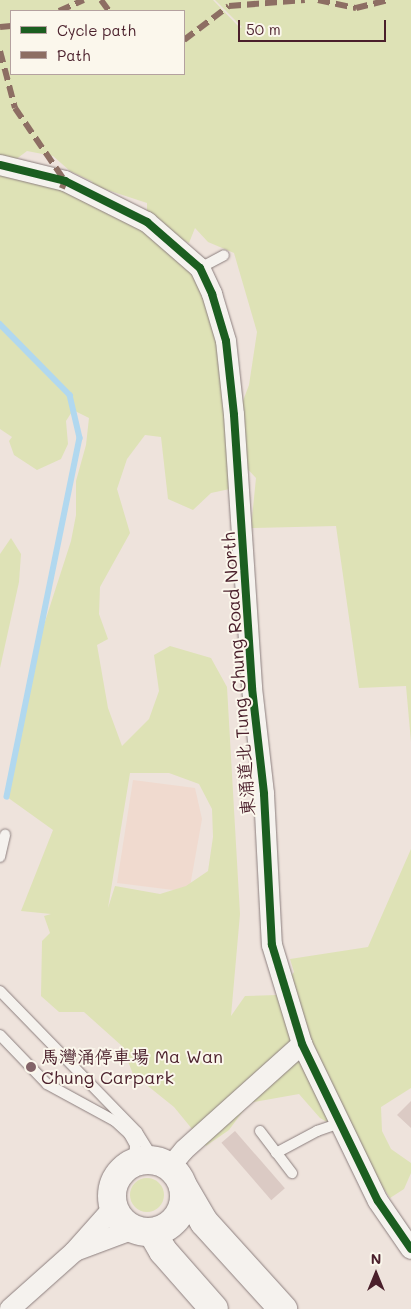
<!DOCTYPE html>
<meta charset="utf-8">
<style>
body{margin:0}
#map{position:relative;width:411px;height:1309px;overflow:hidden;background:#eee3dc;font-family:Mali,"LXGW WenKai TC",sans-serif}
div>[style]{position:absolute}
.built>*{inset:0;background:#f0dacf}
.green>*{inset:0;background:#dee2b6}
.round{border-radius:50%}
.stream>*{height:5.5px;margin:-2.75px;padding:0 2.75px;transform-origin:2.75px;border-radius:2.75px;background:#b1d8ef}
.building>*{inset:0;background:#dbcac4;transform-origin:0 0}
.roads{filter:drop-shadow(0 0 1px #8c7f7e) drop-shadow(0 0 1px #8c7f7e)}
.lane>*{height:10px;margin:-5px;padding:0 5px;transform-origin:5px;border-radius:5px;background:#f5f2ee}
.street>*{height:20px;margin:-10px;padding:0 10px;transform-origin:10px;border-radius:10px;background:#f5f2ee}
.secondary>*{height:28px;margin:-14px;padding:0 14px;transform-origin:14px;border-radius:14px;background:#f5f2ee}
.secondary>.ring{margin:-14px;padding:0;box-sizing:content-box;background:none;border:28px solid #f5f2ee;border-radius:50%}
.quiet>*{height:6px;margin-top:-3px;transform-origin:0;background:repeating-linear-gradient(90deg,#8d6e63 0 12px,transparent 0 18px)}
.cycleway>*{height:8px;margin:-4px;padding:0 4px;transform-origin:4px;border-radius:4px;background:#1b5e20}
.dots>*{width:14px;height:14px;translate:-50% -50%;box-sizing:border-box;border:2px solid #fbf7ec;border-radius:50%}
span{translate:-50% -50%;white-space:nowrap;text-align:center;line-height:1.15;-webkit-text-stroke:4px #fbf7ec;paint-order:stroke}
.street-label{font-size:18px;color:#4a1f2b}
.poi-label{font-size:18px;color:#4a1f2b}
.left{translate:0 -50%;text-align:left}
.legend{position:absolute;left:10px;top:10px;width:175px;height:65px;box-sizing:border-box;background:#fbf7ec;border:1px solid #b4a19f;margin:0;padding:6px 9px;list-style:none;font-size:15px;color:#4a1f2b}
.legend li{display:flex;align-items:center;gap:10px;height:25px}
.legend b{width:25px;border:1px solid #b4a19f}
.north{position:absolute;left:351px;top:1249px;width:50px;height:50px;-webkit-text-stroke:4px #fbf7ec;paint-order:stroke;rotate:0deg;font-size:14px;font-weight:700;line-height:20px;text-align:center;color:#4a1f2b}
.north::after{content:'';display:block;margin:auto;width:18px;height:22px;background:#4a1f2b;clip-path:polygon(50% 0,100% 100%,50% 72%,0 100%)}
.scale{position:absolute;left:238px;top:20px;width:148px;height:22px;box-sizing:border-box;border:2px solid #4a1f2b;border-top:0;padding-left:6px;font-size:15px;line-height:18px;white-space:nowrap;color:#4a1f2b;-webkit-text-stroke:4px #fbf7ec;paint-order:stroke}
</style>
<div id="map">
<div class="built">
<div style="clip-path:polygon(133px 780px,195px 788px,202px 819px,189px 892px,117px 883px)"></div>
</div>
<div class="green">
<div style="clip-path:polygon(evenodd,0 0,213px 0,240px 28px,242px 27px,215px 0,411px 0,411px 742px,406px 686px,359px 688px,336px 526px,251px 528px,256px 478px,242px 463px,241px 406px,249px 385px,257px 332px,234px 253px,208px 242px,195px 228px,189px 243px,152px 224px,212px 294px,239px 487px,211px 493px,193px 510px,168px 499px,161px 437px,145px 435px,127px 459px,117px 489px,130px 533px,100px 587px,99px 614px,108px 639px,97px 645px,108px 708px,122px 746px,149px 719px,159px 691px,154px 655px,170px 646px,211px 658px,227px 687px,240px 914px,231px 1016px,245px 996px,277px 995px,294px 972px,290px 959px,368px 947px,411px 849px,411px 1088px,381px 1107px,382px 1131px,391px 1149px,411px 1163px,411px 1173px,404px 1189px,390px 1198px,348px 1134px,320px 1118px,299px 1094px,249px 1103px,229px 1130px,206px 1146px,174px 1107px,133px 1074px,122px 1046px,84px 1012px,59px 1012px,41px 996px,42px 941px,50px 933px,44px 916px,51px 914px,21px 911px,53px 830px,7px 797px,40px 637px,71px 541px,76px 515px,76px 481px,86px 445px,89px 418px,73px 410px,66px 421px,68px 444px,61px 459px,37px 470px,14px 455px,9px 441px,12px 437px,0 429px,0 165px,147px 221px,147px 203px,89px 184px,93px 182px,70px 171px,53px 156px,27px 151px,15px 160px,0 157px,0 0,11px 11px,184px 11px,184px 74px,11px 74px,11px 11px,0 0,130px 773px,169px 773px,199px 784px,212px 809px,213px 837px,208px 871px,186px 886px,160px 894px,115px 886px,108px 908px,130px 773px)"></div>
<div style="clip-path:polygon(11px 538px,21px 554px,19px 582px,0 668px,0 554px)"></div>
<div class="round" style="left:130px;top:1178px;width:34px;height:34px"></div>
</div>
<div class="stream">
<div style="left:0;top:324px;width:100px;rotate:45.4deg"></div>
<div style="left:70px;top:395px;width:44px;rotate:76.9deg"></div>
<div style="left:80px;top:438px;width:366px;rotate:101.5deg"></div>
</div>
<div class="building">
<div style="clip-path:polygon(411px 1101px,411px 1128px,397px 1115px)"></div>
<div style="left:235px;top:1131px;width:76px;height:18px;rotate:49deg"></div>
</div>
<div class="roads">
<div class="lane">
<div style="left:200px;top:268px;width:27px;rotate:-28deg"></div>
<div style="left:0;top:857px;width:23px;rotate:-77deg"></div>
<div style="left:0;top:991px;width:197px;rotate:45.8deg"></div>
<div style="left:137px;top:1132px;width:34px;rotate:58deg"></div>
<div style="left:0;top:1035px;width:68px;rotate:46.2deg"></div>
<div style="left:47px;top:1084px;width:77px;rotate:28.6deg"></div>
<div style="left:115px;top:1121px;width:19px;rotate:43deg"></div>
<div style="left:129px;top:1134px;width:13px;rotate:61deg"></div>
<div style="left:135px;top:1145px;width:18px;rotate:93deg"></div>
<div style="left:260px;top:1131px;width:53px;rotate:52.7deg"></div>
<div style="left:276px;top:1153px;width:47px;rotate:-28.2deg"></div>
<div style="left:317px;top:1131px;width:28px;rotate:-19deg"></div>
</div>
<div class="street">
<div style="left:0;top:165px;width:67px;rotate:13.8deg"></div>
<div style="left:65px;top:181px;width:92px;rotate:26.6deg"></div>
<div style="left:147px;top:222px;width:70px;rotate:41deg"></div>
<div style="left:200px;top:268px;width:29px;rotate:65deg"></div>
<div style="left:212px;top:294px;width:49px;rotate:73.4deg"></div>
<div style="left:226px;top:341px;width:74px;rotate:83.8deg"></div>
<div style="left:234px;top:415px;width:274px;rotate:86.2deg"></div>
<div style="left:252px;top:688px;width:107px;rotate:83.5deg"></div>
<div style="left:264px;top:794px;width:151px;rotate:87deg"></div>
<div style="left:272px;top:945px;width:103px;rotate:73.1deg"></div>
<div style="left:302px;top:1044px;width:174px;rotate:64.2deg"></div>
<div style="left:378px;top:1201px;width:58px;rotate:55.5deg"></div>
<div style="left:169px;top:1168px;width:23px;rotate:-50deg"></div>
<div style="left:184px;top:1150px;width:159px;rotate:-41.9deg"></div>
<div style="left:78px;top:1250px;width:60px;rotate:-20.6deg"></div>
<div style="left:10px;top:1309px;width:86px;rotate:-41.7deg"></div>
<div style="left:74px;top:1252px;width:60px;rotate:-48.4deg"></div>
</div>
<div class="secondary">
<div class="ring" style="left:112px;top:1160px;width:44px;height:44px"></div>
<div style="left:183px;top:1186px;width:42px;rotate:59.7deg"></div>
<div style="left:204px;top:1222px;width:118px;rotate:47.8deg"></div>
<div style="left:152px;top:1232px;width:22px;rotate:60deg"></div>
<div style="left:163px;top:1251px;width:77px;rotate:48.7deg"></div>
</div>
</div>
<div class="quiet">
<div style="left:101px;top:0;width:14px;rotate:54deg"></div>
<div style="left:318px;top:0;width:39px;rotate:12deg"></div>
<div style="left:356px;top:8px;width:32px;rotate:-14deg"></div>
<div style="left:59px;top:11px;width:27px;rotate:-24deg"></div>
<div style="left:0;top:27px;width:11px;rotate:-5deg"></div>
<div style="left:184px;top:40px;width:56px;rotate:-37.1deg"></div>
<div style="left:229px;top:6px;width:76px;rotate:-4.5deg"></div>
<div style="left:0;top:51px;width:59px;rotate:75.3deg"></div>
<div style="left:15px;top:108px;width:88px;rotate:55.6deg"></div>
<div style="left:65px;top:181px;width:8px;rotate:113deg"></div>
</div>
<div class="cycleway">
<div style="left:0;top:165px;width:67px;rotate:13.8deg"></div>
<div style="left:65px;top:181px;width:92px;rotate:26.6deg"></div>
<div style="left:147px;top:222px;width:70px;rotate:41deg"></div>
<div style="left:200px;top:268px;width:29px;rotate:65deg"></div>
<div style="left:212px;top:294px;width:49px;rotate:73.4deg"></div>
<div style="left:226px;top:341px;width:74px;rotate:83.8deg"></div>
<div style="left:234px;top:415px;width:274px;rotate:86.2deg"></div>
<div style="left:252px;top:688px;width:107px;rotate:83.5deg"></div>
<div style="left:264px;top:794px;width:151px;rotate:87deg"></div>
<div style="left:272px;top:945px;width:103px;rotate:73.1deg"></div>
<div style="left:302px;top:1044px;width:174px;rotate:64.2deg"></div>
<div style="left:378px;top:1201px;width:58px;rotate:55.5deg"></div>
</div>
<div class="dots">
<div style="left:31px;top:1067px;background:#836469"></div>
</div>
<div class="street-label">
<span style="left:238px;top:674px;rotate:-94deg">東涌道北 Tung Chung Road North</span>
</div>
<div class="poi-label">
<span class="left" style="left:41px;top:1067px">馬灣涌停車場 Ma Wan<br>Chung Carpark</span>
</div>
<ul class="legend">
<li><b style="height:6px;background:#1b5e20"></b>Cycle path</li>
<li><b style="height:6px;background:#8d6e63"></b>Path</li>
</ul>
<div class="north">N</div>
<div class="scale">50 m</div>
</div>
